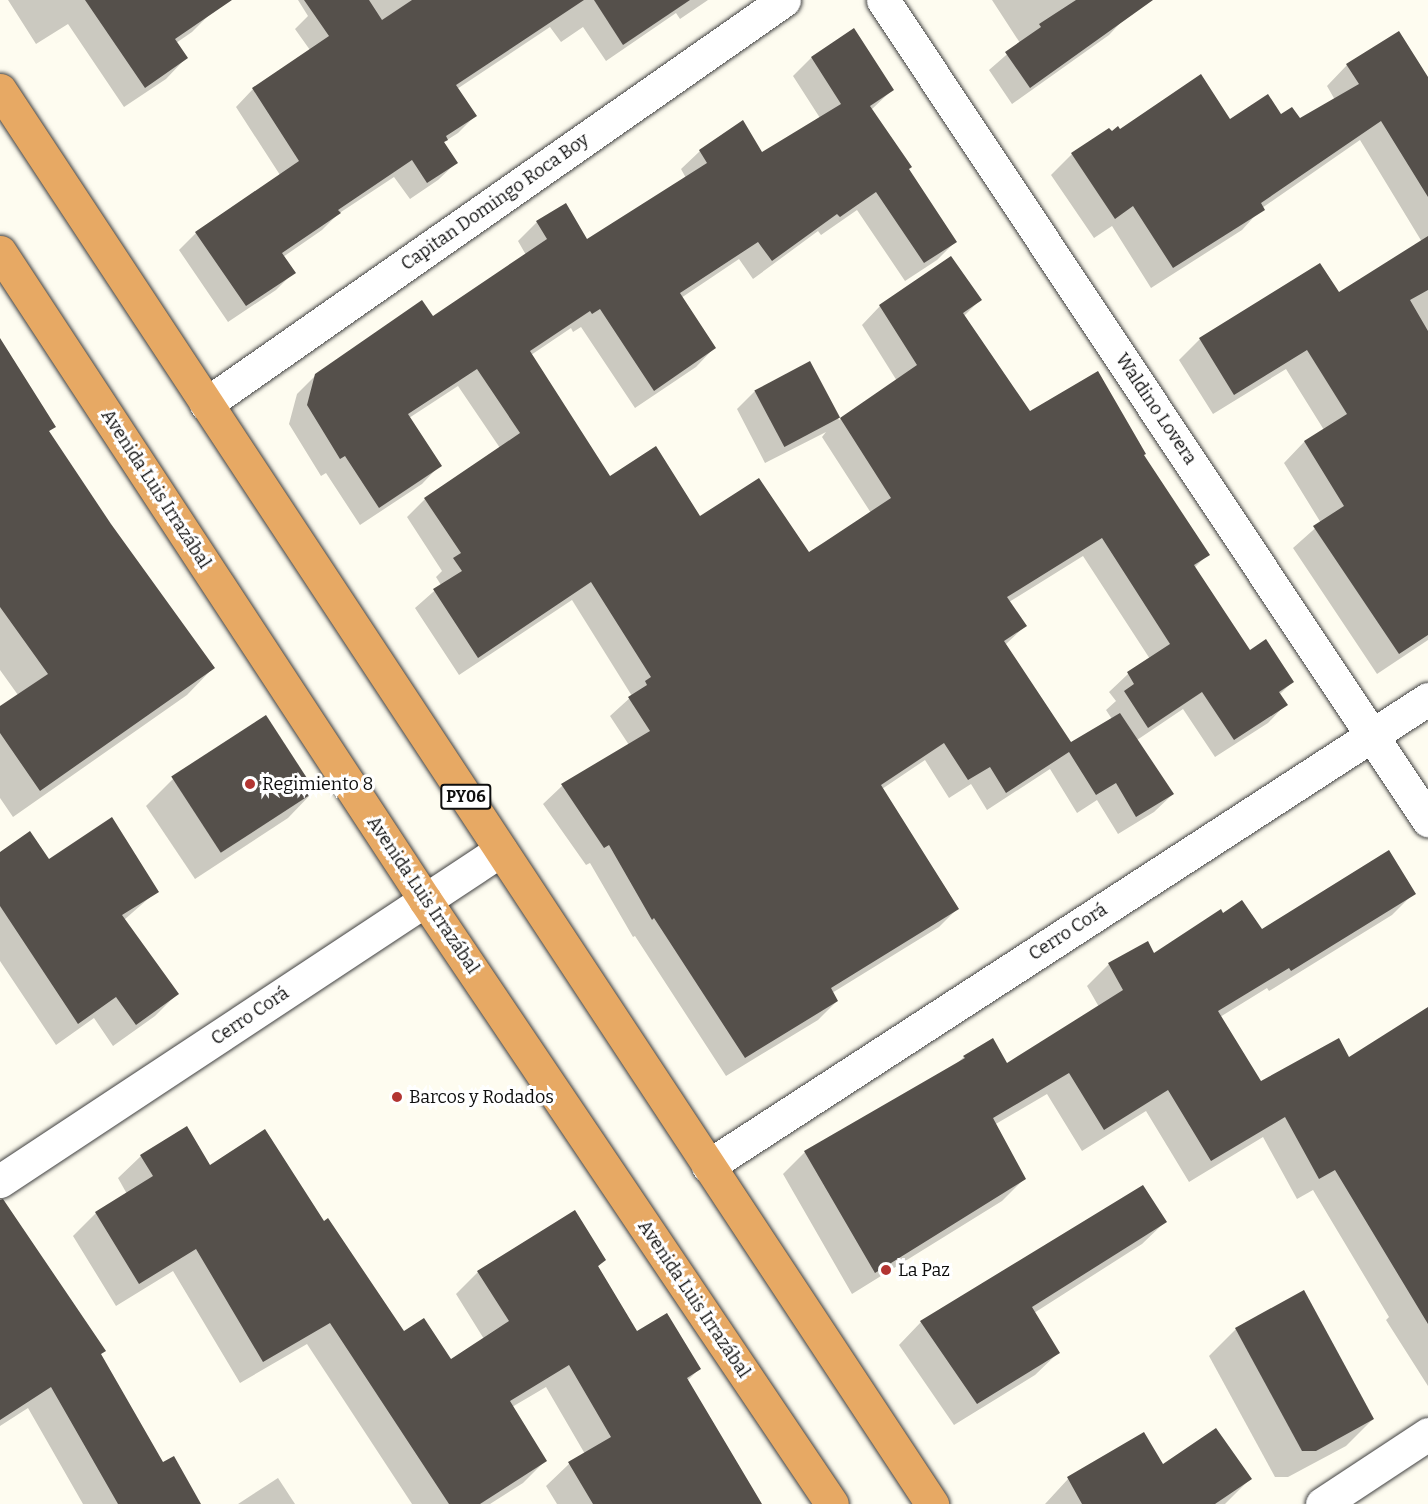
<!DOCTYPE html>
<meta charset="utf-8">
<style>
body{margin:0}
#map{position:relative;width:1428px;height:1504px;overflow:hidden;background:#fefcf0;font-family:Bitter,serif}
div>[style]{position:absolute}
.shadow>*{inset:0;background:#0003}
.building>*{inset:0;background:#55504b;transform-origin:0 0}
.roads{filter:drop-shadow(0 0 2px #414141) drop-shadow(0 0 2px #414141)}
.minor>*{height:33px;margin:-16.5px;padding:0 16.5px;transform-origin:16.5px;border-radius:16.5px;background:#fff}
.highway>*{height:33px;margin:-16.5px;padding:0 16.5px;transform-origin:16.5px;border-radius:16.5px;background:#e7a964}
.dots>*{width:16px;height:16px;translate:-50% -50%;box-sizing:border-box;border:3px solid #fff;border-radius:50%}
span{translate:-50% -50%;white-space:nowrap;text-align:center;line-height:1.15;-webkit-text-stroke:6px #fff;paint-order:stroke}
.shield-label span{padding:2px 4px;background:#fff;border:2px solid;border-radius:4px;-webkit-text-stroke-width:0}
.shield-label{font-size:16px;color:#0e0e0e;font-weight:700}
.street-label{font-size:18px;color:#0e0e0e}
.poi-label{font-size:18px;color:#0e0e0e}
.left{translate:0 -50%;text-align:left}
</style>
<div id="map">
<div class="shadow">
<div style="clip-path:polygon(8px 0,204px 0,212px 12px,192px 32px,176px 43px,186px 58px,166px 79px,124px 107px,68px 24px,36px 44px)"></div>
<div style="clip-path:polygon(298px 0,708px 0,680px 19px,676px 13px,606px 61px,583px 27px,561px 42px,550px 27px,457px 89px,475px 116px,458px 133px,444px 142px,456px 163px,438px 180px,410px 199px,394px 177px,338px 214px,322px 230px,283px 257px,294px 272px,276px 290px,228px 322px,179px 250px,196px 233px,280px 175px,236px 107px,253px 89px,310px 50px,295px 29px,308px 16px)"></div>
<div style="clip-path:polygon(992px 0,1114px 0,1125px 18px,1109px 35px,1012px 104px,989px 70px,1020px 43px)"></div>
<div style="clip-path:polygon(evenodd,811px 58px,892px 90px,871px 110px,955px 242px,937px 260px,905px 281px,857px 210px,821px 235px,818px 231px,753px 279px,739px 259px,681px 298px,714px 348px,696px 367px,635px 408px,581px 327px,573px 332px,571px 328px,531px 355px,610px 478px,699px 518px,808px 554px,871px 513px,822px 437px,826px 432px,765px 463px,737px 409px,755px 391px,809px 363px,839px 420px,897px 381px,862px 325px,880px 306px,980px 300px,964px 316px,1029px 413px,1142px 456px,1208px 554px,1194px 568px,1250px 652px,1292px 682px,1279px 695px,1286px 704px,1268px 723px,1215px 757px,1183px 709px,1137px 740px,1173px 794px,1154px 812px,1118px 834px,1097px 800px,1077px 813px,1050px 769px,987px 810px,971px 784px,949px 798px,925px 760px,882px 789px,958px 908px,939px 927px,832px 993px,837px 1001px,818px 1020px,726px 1076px,635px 936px,633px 937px,590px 863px,586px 865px,543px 804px,562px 786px,629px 745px,610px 716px,632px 696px,572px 600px,459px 675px,415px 608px,441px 585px,436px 577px,442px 571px,407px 517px,425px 499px,500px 448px,458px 386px,409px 418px,440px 465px,422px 484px,360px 525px,326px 473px,321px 476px,289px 424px,297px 394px,316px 375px,432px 318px,526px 255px,518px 241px,537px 222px,565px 205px,586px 241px,686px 178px,681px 169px,700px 151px,762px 154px,820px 118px,793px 76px,811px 58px,1083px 556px,1150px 659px,1128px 674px,1109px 692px,1116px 701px,1106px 710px,1112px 719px,1071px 744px,1005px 645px,1025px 626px,1009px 602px,1083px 556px)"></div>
<div style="clip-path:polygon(1347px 65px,1428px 80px,1428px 640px,1377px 674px,1293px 548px,1321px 523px,1284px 463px,1304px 442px,1324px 430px,1286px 369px,1213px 414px,1179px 360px,1200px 339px,1338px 294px,1422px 242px,1360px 140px,1262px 208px,1242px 230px,1151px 288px,1112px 226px,1094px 238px,1051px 175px,1072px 154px,1119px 131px,1281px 116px,1299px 120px,1335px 100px,1327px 86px)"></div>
<div style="clip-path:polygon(0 340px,54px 427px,48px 432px,109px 525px,213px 668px,187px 695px,13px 817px,0 798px,0 708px,18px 695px,0 670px)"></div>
<div style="clip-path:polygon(173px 779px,314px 791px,288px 818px,195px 879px,146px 806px)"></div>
<div style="clip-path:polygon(0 854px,48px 862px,157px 891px,124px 920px,177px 994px,155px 1016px,113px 1046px,94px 1018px,56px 1045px,0 961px)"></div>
<div style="clip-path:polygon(1414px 893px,1392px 915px,1269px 991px,1267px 988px,1220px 1017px,1260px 1083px,1348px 1059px,1428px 1013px,1428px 1386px,1386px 1320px,1389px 1317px,1313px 1190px,1297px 1199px,1263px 1137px,1189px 1182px,1146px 1111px,1082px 1151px,1047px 1094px,994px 1125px,1024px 1179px,1002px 1201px,852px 1294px,783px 1174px,805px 1152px,955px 1065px,964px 1057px,1007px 1065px,1099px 1007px,1087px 986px,1109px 964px,1154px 955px,1222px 915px,1262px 931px)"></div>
<div style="clip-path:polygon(141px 1156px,210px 1167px,324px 1223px,403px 1333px,451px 1361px,484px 1339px,456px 1294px,478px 1272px,604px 1260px,597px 1268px,637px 1333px,699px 1369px,687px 1381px,761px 1504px,557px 1504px,546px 1486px,569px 1464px,585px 1454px,546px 1387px,512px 1407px,545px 1461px,523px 1483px,490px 1504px,412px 1504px,307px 1344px,240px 1383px,173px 1271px,116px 1306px,73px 1236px,96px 1213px,127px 1194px,118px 1178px)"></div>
<div style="clip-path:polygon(1165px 1222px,1142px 1244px,1034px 1313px,1058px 1353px,1035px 1375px,954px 1425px,899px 1345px,921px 1322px)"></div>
<div style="clip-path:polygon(0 1229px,100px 1355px,162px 1464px,200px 1504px,83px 1504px,28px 1408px,0 1426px)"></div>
<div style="clip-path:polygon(1236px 1329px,1373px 1419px,1346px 1446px,1288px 1477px,1275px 1477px,1209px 1356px)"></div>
<div style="clip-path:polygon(1144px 1434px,1162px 1466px,1250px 1479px,1225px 1504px,1045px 1504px,1068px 1479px)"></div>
<div style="clip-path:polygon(278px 1478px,295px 1504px,238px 1504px)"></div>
</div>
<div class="building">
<div style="clip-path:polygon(85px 0,232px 0,175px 39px,188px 58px,145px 88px)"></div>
<div style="clip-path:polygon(304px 0,369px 0,382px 20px,412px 0,584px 0,456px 85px,477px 116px,446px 136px,448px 140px,444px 142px,458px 163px,427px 183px,412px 160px,338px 210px,341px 213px,282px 253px,296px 273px,246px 306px,195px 232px,299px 161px,252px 88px,329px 36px)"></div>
<div style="clip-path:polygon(594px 0,690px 0,623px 45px)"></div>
<div style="clip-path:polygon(1076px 0,1153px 0,1030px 88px,1005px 52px,1041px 27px,1039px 24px)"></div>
<div style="clip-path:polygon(854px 28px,894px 90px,870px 106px,912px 167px,909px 169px,957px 242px,924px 263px,876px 192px,840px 217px,837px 214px,772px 261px,758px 242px,680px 293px,716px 348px,654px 391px,600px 309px,592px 314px,590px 311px,530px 351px,610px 476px,656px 446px,700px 516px,759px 478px,809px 552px,823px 543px,891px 498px,840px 418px,917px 365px,879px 305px,951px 256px,982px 300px,963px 313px,1030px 411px,1098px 371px,1146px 454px,1144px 455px,1210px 555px,1194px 565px,1250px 650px,1266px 639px,1294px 682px,1279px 692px,1288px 705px,1234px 740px,1202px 692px,1148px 728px,1124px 691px,1134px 684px,1127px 672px,1170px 644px,1102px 538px,1007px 597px,1027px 626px,1004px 641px,1071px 742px,1120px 713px,1174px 794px,1136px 817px,1116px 783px,1096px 795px,1069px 752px,1006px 793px,990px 767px,968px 780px,944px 743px,881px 785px,959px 909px,831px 988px,838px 1001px,745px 1058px,654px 918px,652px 920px,609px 845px,604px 848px,561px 784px,650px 731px,628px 697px,647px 685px,645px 681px,651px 677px,591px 582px,478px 658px,433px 589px,462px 571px,453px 558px,461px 553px,424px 498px,520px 433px,477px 369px,408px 414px,442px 466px,379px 508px,345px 456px,340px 459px,307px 405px,315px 374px,422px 300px,433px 316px,547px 239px,536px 221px,566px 203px,587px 239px,707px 163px,699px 150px,743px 120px,762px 152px,841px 104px,811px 57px)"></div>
<div style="clip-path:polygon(1399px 31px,1428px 77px,1428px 197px,1381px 121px,1261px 203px,1265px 210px,1173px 268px,1133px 206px,1115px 219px,1071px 153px,1109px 128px,1112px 131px,1118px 126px,1120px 129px,1201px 74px,1230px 119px,1268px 94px,1281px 114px,1292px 107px,1300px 118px,1359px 84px,1346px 64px)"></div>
<div style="clip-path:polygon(1428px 236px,1428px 290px,1410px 300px,1428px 331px,1428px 635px,1399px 654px,1313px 526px,1344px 506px,1304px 441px,1347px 414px,1307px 350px,1234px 395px,1199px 338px,1320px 263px,1339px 292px)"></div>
<div style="clip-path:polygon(0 338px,56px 427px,49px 431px,111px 524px,215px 668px,40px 791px,0 733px,0 706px,48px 674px,0 607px)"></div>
<div style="left:810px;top:361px;width:64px;height:63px;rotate:62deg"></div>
<div style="left:266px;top:715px;width:91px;height:113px;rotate:57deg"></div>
<div style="clip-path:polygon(112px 817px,159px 892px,122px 915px,179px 994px,136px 1025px,116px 997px,78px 1024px,0 906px,0 852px,30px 831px,49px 859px)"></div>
<div style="clip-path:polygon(1389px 850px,1416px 894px,1291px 971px,1289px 968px,1218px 1011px,1261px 1081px,1339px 1038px,1349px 1057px,1428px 1007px,1428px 1324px,1335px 1170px,1319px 1179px,1285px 1117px,1211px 1161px,1168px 1090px,1104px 1130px,1069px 1073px,993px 1118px,1026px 1179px,875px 1273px,804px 1151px,965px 1058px,963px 1056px,993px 1038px,1007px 1063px,1123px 990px,1108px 963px,1148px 941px,1154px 953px,1221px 909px,1223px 913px,1242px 900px,1262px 929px)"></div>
<div style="clip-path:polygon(187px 1126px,210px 1165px,265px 1129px,324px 1221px,328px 1218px,404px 1331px,424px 1318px,451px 1359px,509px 1321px,477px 1271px,575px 1210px,606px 1260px,598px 1266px,637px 1331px,667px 1313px,701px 1369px,687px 1378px,762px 1504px,593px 1504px,568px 1462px,611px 1437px,569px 1365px,510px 1401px,547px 1461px,480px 1504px,449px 1504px,330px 1323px,263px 1362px,196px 1249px,139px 1284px,95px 1212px,153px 1176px,140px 1155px)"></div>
<div style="clip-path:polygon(1143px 1185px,1167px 1222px,1032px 1307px,1060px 1353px,977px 1404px,920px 1321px)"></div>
<div style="clip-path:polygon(3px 1199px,106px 1351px,101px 1354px,163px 1462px,174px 1456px,201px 1504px,118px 1504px,51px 1387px,0 1420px,0 1200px)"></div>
<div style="clip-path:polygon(1304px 1290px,1374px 1419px,1316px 1451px,1302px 1451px,1235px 1328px)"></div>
<div style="clip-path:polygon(1216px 1428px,1252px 1479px,1215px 1504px,1082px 1504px,1067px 1477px,1144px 1432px,1163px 1464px)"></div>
</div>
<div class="roads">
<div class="minor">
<div style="left:883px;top:0;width:985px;rotate:56.39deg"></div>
<div style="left:206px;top:404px;width:705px;rotate:-34.95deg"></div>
<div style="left:708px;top:1166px;width:858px;rotate:-32.97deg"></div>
<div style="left:0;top:1181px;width:600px;rotate:-33.45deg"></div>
<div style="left:1322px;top:1504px;width:127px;rotate:-33.4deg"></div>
</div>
<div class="highway">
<div style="left:0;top:90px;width:1694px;rotate:56.61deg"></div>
<div style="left:0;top:252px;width:775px;rotate:56.74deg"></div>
<div style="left:425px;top:900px;width:728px;rotate:56.03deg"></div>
</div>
</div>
<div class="dots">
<div style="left:250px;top:784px;background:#b23532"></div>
<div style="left:397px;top:1097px;background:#b23532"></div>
<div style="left:886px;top:1270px;background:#b23532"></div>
</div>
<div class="shield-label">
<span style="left:466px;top:797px">PY06</span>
</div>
<div class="street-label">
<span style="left:495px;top:202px;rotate:-35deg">Capitan Domingo Roca Boy</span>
<span style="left:1156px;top:409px;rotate:56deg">Waldino Lovera</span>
<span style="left:156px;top:489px;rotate:57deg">Avenida Luis Irrazábal</span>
<span style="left:423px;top:895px;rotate:56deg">Avenida Luis Irrazábal</span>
<span style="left:1068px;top:932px;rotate:-33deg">Cerro Corá</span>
<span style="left:250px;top:1016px;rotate:-34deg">Cerro Corá</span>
<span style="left:694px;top:1299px;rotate:56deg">Avenida Luis Irrazábal</span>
</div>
<div class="poi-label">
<span class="left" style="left:262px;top:784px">Regimiento 8</span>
<span class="left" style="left:409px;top:1097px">Barcos y Rodados</span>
<span class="left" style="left:898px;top:1270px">La Paz</span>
</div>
</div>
